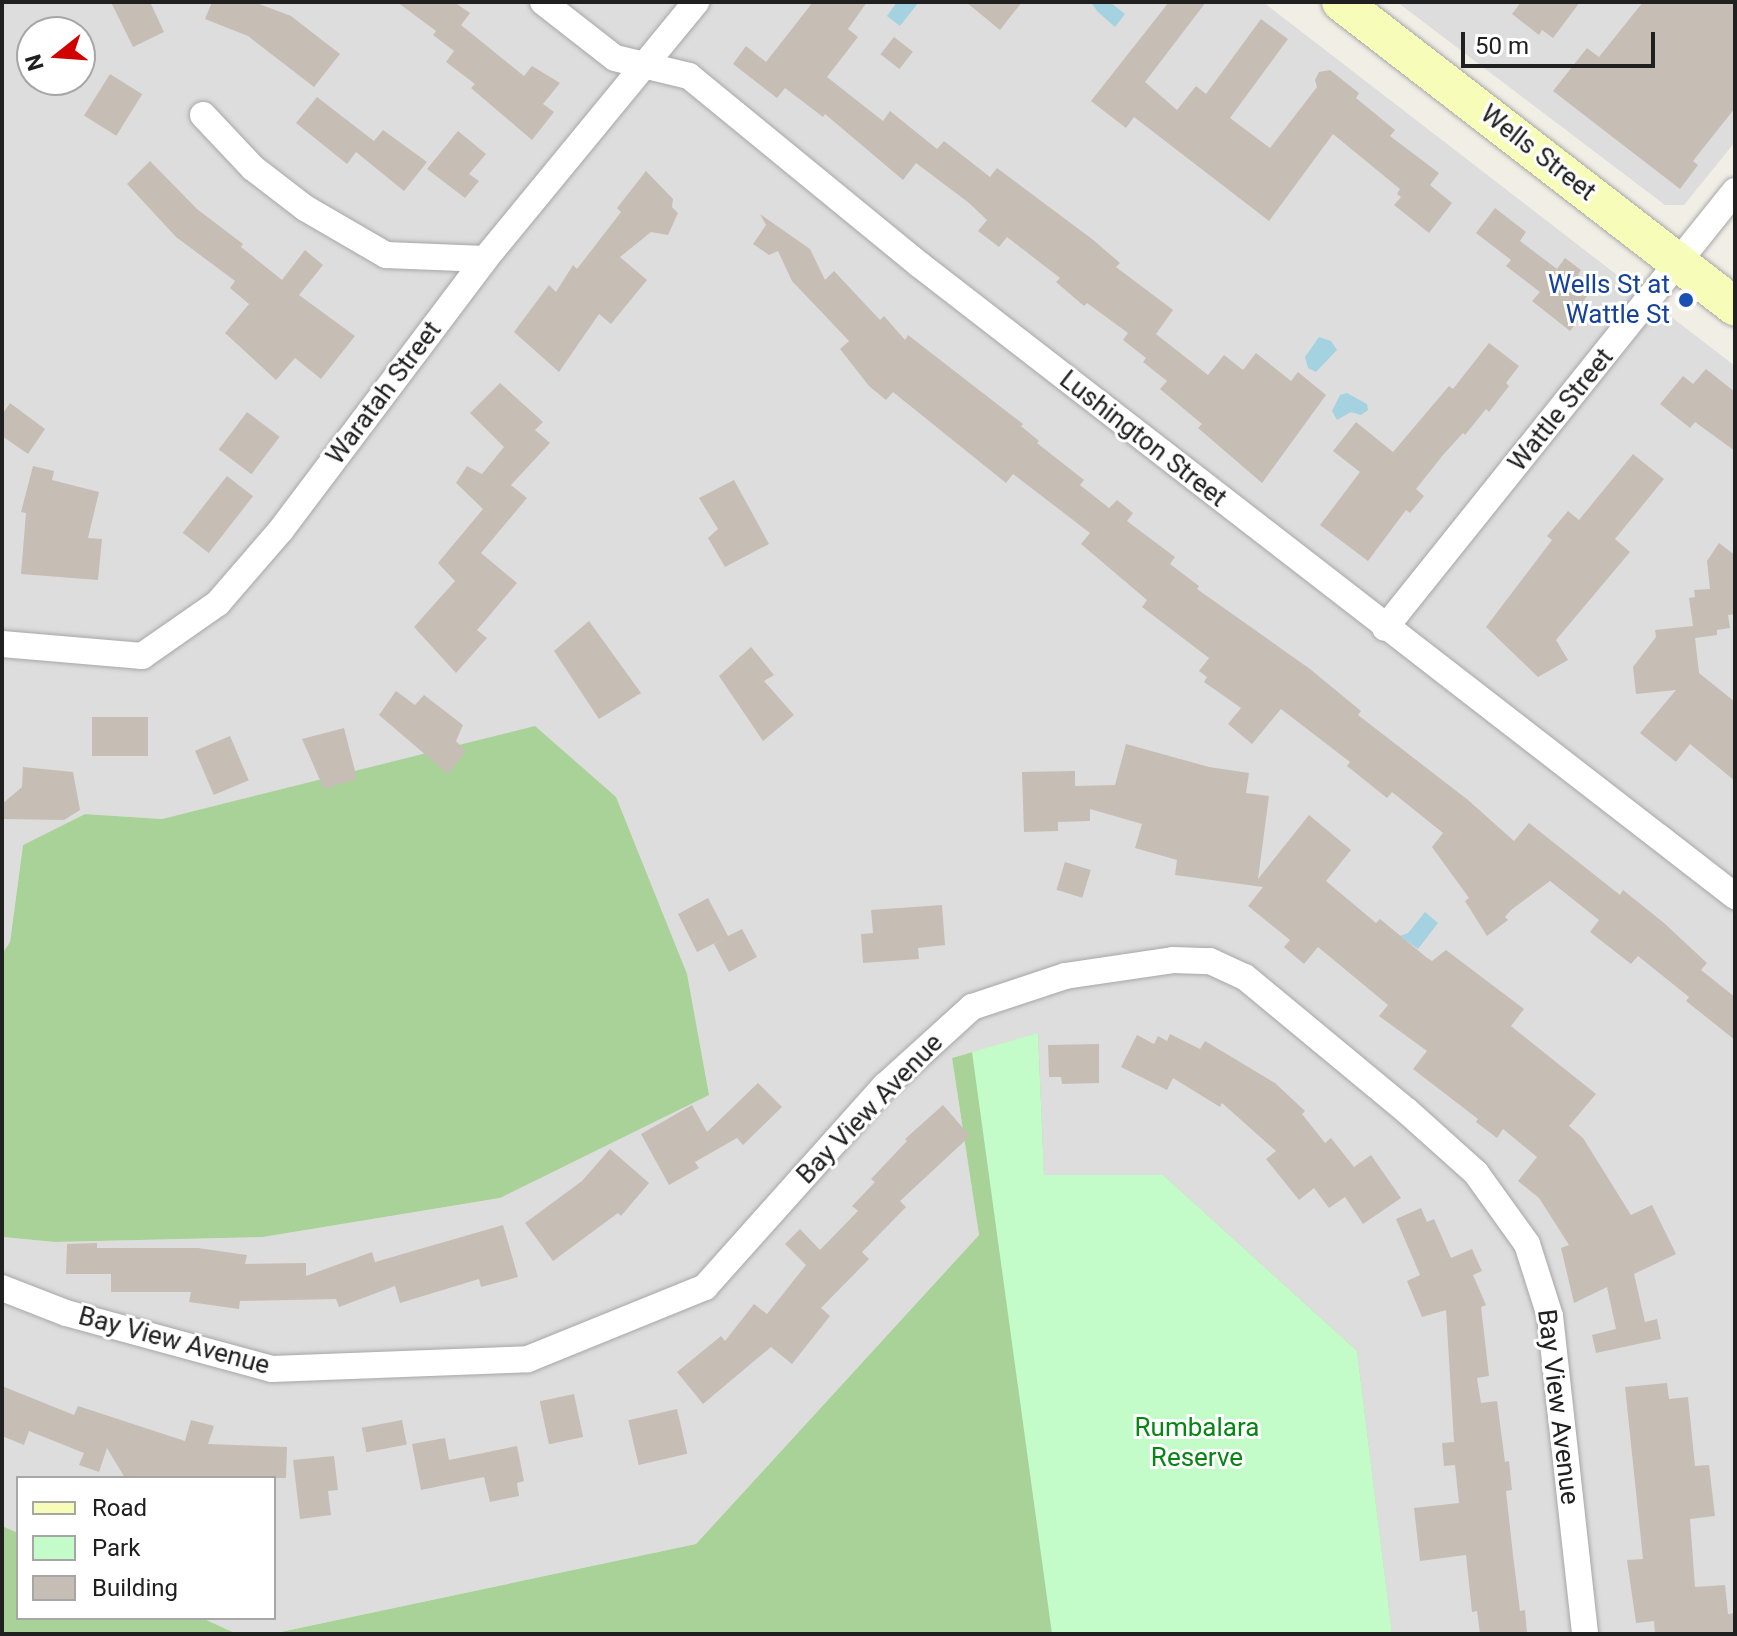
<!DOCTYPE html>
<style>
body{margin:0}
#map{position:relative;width:1737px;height:1636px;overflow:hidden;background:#f1eee6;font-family:Roboto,sans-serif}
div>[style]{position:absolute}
.residential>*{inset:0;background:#dedddd}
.forest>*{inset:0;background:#a9d299}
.park>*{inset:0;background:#c3fcc8}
.water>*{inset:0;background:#a5d2e0}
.building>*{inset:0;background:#c6bdb5;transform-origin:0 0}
.roads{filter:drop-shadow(0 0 2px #a7a7a7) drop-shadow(0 0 2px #a7a7a7)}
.street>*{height:26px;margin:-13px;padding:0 13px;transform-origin:13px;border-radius:13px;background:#fff}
.secondary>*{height:38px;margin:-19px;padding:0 19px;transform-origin:19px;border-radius:19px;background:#f8fcb9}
.dots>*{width:22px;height:22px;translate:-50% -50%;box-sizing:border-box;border:4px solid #fff;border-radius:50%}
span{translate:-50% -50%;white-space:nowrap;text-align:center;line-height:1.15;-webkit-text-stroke:6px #fff;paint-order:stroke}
.street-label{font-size:26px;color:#202020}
.transit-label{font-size:26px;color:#164399}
.right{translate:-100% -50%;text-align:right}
.park-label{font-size:26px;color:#078613}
.frame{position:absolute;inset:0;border:4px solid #202020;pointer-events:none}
.legend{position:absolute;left:16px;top:1476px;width:260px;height:144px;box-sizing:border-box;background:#fff;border:2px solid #a6a6a6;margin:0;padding:10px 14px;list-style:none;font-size:24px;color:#202020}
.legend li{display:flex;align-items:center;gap:16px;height:40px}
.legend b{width:40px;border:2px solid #a6a6a6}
.north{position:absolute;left:16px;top:16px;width:80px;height:80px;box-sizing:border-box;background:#fff;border:2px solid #a6a6a6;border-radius:50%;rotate:253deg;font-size:22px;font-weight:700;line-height:32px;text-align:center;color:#202020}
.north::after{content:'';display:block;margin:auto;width:28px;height:36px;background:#d00300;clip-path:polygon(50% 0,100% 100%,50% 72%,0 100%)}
.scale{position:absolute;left:1461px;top:32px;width:194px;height:36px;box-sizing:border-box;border:4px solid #202020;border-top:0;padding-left:10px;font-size:24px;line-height:28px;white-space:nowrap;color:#202020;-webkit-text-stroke:6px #fff;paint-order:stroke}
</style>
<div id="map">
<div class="residential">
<div style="clip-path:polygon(evenodd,2px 2px,1263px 2px,1735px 366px,1735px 1634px,1392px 1634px,1357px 1351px,1163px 1175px,1044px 1175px,1037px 1033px,952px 1058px,979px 1235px,696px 1544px,271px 1634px,237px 1634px,202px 1618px,274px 1618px,274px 1478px,18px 1478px,18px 1533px,2px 1526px,2px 1237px,55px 1242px,263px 1237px,500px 1198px,535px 727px,162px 819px,85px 814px,23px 845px,10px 942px,2px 954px,2px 2px,32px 32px,80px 32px,80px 80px,32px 80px,32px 32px)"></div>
<div style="clip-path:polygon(1397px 2px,1735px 2px,1735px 142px,1684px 205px,1665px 205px)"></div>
</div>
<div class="forest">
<div style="clip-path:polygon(535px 726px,616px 797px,687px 974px,709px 1095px,500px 1198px,263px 1237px,55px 1242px,2px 1237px,2px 954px,10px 942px,23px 845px,85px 814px,162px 819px)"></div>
<div style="clip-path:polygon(1038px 1033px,1044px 1175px,1163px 1175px,1357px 1351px,1392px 1634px,271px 1634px,696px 1544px,979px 1235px,952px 1058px)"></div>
<div style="clip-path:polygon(2px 1526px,18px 1533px,18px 1618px,202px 1618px,237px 1634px,2px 1634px)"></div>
</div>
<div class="park">
<div style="clip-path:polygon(1038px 1033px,1044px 1175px,1163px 1175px,1357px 1351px,1392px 1634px,1052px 1634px,972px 1052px)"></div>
</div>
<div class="water">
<div style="clip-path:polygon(897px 2px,919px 2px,900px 26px,887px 16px)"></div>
<div style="clip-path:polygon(1094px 2px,1110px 2px,1125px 14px,1115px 27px,1098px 12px,1092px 4px)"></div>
<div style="clip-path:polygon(1319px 337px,1331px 341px,1337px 350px,1316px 372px,1308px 368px,1305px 357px)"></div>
<div style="clip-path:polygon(1347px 393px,1367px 404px,1368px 410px,1361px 415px,1351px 412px,1337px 420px,1332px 411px,1340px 395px)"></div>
<div style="clip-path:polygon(1425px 912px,1438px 923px,1418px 949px,1400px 936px,1408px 933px)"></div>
</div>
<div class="building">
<div style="clip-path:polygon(111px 2px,150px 2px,164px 32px,133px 47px)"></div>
<div style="clip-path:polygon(212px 2px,254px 2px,291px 16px,340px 54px,314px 87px,248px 36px,205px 19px)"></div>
<div style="clip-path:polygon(397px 2px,454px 2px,470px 13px,461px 25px,524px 76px,532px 66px,560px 83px,543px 104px,554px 112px,532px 140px,471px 88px,475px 84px,446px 62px,454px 51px,433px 35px,436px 31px)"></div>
<div style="clip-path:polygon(813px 2px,867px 2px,848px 29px,858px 37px,827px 77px,883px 121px,890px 111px,937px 149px,944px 141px,990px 177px,997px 168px,1092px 239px,1120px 263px,1116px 267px,1173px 310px,1156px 334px,1208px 375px,1224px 355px,1243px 370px,1256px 353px,1291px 381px,1298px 372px,1326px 395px,1262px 483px,1198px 428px,1202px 424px,1160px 389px,1167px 381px,1143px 362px,1146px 358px,1123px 340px,1128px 333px,1087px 303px,1084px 306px,1056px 282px,1060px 278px,1007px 237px,999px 247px,978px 231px,987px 220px,969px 203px,916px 163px,903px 180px,825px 114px,823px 117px,785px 88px,777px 98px,733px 64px,746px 46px,766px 62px)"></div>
<div style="clip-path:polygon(966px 2px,1022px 2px,1000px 30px)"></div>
<div style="clip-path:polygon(1169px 2px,1206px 2px,1145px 82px,1177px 110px,1196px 86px,1206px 94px,1261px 19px,1288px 39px,1230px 118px,1270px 148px,1317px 87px,1315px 80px,1319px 72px,1330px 70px,1359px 93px,1356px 98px,1395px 130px,1390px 136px,1439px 173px,1430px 185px,1452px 203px,1429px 233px,1394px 205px,1401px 197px,1397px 194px,1400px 189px,1333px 134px,1269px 221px,1134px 117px,1126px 128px,1091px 101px)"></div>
<div style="clip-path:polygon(1521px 2px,1580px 2px,1553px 38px,1542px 30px,1539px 35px,1512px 14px)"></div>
<div style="clip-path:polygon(1643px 2px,1735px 2px,1735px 108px,1693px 161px,1698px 165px,1680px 189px,1553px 91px,1587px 48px,1599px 57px)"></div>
<div style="left:894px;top:37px;width:24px;height:22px;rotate:38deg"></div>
<div style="left:110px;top:74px;width:38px;height:49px;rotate:32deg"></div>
<div style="clip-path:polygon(317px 97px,374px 141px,383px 130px,427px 162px,404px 191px,356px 152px,347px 164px,296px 123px)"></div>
<div style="clip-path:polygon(458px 131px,486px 154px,469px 174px,479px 181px,465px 198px,427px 169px)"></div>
<div style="clip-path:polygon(150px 161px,197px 209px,243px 244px,241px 247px,282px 280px,305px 250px,323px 265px,299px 295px,355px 336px,321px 379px,295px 358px,276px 380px,225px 333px,249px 304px,230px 288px,235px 281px,176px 237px,127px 184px)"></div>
<div style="clip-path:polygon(646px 171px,673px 199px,672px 207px,678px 213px,668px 235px,651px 232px,620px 257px,647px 280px,611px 324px,599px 314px,559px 372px,514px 332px,549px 285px,556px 292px,573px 265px,577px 269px,621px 212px,617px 208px)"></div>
<div style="clip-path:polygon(1495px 208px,1526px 232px,1520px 241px,1557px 269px,1565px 258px,1581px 270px,1578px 275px,1593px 288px,1577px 310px,1583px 315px,1570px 331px,1532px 301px,1540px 292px,1506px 266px,1511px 260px,1476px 233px)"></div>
<div style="clip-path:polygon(760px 214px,810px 249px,825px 280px,834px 271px,880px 320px,884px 316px,905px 340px,908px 335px,1023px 424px,1021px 426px,1039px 441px,1037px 443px,1084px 480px,1080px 485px,1109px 508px,1117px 500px,1133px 513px,1127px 521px,1175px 557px,1170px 564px,1199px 586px,1197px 589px,1310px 669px,1361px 711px,1358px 715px,1468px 800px,1514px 841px,1529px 823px,1620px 895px,1623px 890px,1664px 923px,1707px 963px,1701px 970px,1735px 997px,1735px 1040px,1686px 1001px,1689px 997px,1638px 956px,1631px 964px,1590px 932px,1599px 920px,1550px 881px,1511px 910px,1505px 917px,1508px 920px,1487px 936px,1465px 901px,1469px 898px,1432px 847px,1443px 833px,1392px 792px,1387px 798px,1347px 766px,1350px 762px,1281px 709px,1252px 744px,1228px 724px,1241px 708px,1204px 682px,1207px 677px,1199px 671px,1209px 658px,1142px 607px,1147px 600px,1081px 544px,1090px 533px,1013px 474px,1006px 483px,893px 392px,886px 400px,869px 386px,840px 349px,849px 341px,792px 281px,778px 251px,769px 255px,753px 244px,766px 225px)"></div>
<div style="clip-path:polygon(1489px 343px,1519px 366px,1506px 383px,1509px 386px,1489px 412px,1486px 409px,1465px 435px,1463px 433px,1443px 455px,1416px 489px,1424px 496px,1410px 513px,1406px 510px,1368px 561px,1320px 525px,1360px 472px,1333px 451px,1356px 422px,1393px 452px,1449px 386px,1453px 389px)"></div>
<div style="clip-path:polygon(1706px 369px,1735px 392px,1735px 451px,1695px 422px,1690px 428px,1660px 404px,1683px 376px,1693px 384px)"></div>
<div style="clip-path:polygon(500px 383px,543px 422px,535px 430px,550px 443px,511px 485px,527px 498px,481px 553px,517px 583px,477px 630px,487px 638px,456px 673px,414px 627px,455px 581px,438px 563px,483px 509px,456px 483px,467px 466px,482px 474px,504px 447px,470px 413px)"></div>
<div style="clip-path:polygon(10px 403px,45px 429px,28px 454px,2px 436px,2px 415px)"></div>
<div style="left:247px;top:412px;width:41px;height:47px;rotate:37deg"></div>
<div style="clip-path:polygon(1633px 454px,1664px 479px,1615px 539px,1630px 552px,1556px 640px,1568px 660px,1538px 677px,1486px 627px,1552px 540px,1547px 536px,1568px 511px,1579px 520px)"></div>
<div style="clip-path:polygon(33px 466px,54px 471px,52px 480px,99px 492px,88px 538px,102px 539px,98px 580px,21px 574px,26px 513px,21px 512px)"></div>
<div style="left:227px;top:476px;width:33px;height:72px;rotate:38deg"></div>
<div style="clip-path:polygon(734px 480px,769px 544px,725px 567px,708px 538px,718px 529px,699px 498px)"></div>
<div style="clip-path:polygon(1719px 543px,1735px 555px,1735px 614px,1728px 615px,1730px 628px,1717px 630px,1717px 635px,1695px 638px,1699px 673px,1735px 702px,1735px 781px,1690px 744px,1676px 762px,1640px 733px,1676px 690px,1636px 694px,1633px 667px,1656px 637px,1655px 630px,1693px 626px,1689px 598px,1695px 597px,1694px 590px,1710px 589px,1707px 561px)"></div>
<div style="clip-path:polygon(589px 621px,641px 693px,599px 719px,554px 651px)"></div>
<div style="clip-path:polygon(751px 647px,774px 675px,764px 681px,794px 715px,763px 741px,719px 676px)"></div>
<div style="clip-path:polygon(396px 691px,415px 705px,424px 695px,463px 725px,456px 741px,466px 751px,448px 774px,379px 715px)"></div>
<div style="left:92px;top:717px;width:56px;height:39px"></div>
<div style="clip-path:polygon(344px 728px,357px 779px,324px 789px,302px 739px)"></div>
<div style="left:230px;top:736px;width:48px;height:38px;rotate:67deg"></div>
<div style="clip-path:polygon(1126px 744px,1209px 767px,1249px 773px,1246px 793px,1269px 796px,1258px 879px,1309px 815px,1351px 850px,1326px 881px,1376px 923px,1380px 919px,1426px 957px,1432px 961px,1446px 950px,1524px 1009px,1511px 1026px,1596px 1094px,1569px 1126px,1583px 1138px,1631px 1215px,1652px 1205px,1676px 1254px,1634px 1274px,1645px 1322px,1657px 1319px,1661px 1339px,1596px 1353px,1592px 1335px,1616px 1329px,1607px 1287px,1574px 1303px,1561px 1248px,1569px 1245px,1539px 1198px,1518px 1181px,1537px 1157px,1503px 1129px,1497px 1138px,1476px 1122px,1478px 1119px,1413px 1069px,1427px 1051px,1379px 1016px,1388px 1005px,1318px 947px,1304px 964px,1284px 947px,1290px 940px,1248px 906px,1263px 887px,1175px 875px,1177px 860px,1135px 848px,1142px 824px,1090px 809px,1090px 821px,1058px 822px,1058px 831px,1024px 832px,1022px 772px,1075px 771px,1075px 786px,1115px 785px)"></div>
<div style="clip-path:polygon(23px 767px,73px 772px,80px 810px,64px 820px,2px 819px,2px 804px,22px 787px)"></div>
<div style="left:1065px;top:862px;width:27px;height:29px;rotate:17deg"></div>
<div style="clip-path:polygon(708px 898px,728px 936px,742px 929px,757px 957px,729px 972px,714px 944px,727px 937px,697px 952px,678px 914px)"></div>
<div style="clip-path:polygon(942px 905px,945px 945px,918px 948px,919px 959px,863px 963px,861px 934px,873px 933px,871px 910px)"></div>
<div style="clip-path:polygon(1170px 1034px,1200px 1049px,1205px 1041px,1275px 1083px,1305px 1111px,1302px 1114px,1325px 1143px,1331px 1138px,1354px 1167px,1371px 1155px,1401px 1198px,1363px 1224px,1345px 1197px,1329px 1208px,1314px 1188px,1299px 1200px,1266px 1159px,1276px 1151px,1222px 1103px,1220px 1107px,1173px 1078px,1167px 1090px,1121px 1067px,1137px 1035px,1154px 1044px,1158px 1036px,1167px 1041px)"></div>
<div style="clip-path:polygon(1099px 1044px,1099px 1083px,1062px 1084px,1061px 1077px,1049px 1077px,1048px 1045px)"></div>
<div style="clip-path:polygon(758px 1083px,782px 1107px,743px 1145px,737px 1138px,695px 1162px,699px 1168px,669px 1185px,641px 1134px,692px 1105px,707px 1132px)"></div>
<div style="clip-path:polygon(943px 1105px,970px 1136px,900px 1201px,906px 1207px,862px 1252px,869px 1259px,821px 1308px,830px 1316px,792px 1364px,771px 1347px,703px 1404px,677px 1372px,721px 1336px,725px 1341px,754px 1304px,767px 1314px,806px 1265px,785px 1244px,800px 1229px,820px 1250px,858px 1211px,852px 1206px,875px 1182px,871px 1179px,907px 1141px,905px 1139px)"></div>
<div style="clip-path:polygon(610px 1149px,649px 1183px,621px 1216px,618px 1213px,553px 1261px,525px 1223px,582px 1181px)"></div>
<div style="clip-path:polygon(1421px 1208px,1427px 1222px,1434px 1219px,1451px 1258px,1472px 1249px,1482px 1271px,1473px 1275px,1486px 1305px,1481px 1307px,1489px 1376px,1477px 1378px,1481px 1403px,1497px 1401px,1505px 1462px,1509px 1461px,1512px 1490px,1506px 1491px,1513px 1555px,1520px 1611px,1525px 1610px,1527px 1633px,1480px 1634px,1477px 1611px,1472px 1612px,1466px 1555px,1420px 1561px,1414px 1508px,1459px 1503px,1455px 1465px,1444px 1466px,1442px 1443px,1454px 1442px,1446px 1310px,1422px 1317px,1407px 1281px,1420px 1275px,1396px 1219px)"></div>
<div style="clip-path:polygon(503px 1225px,518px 1277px,481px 1287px,479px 1279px,400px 1303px,395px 1286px,339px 1307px,336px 1299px,240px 1301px,239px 1309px,189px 1302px,191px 1292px,111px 1292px,111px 1274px,66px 1274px,67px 1244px,97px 1243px,97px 1248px,198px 1248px,247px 1255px,245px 1264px,306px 1263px,306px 1276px,372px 1252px,375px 1262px)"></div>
<div style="clip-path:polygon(1667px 1383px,1669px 1399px,1688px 1397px,1695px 1466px,1709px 1465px,1715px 1516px,1690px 1519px,1695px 1587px,1725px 1585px,1728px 1614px,1735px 1613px,1735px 1634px,1655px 1634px,1654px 1621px,1636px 1623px,1627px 1560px,1643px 1559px,1625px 1387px)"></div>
<div style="clip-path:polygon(2px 1386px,74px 1415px,78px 1406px,185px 1441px,191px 1420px,214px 1426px,208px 1444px,287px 1447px,286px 1478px,125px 1478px,107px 1448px,99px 1472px,79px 1465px,84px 1453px,29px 1431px,24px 1445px,2px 1436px)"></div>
<div style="left:574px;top:1394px;width:44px;height:35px;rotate:78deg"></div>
<div style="left:677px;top:1409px;width:46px;height:50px;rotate:77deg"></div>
<div style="left:402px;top:1420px;width:25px;height:41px;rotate:79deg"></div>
<div style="clip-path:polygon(445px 1438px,449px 1460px,517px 1446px,524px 1481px,517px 1483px,519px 1496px,490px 1502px,484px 1477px,421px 1490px,412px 1444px)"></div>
<div style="clip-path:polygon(334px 1456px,338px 1490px,328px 1491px,331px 1515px,300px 1519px,293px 1460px)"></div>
</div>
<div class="roads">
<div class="street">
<div style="left:543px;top:2px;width:91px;rotate:37.9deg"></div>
<div style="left:615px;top:58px;width:76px;rotate:13.7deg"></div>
<div style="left:689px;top:76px;width:298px;rotate:39.3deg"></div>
<div style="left:920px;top:265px;width:1031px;rotate:37.75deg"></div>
<div style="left:203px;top:115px;width:73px;rotate:46.7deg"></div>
<div style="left:253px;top:168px;width:66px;rotate:37.6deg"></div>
<div style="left:305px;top:208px;width:94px;rotate:30.1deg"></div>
<div style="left:386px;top:255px;width:99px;rotate:2.3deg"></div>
<div style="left:1385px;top:628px;width:560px;rotate:-51.31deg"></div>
<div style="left:2px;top:644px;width:141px;rotate:4.9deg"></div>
<div style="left:142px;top:656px;width:93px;rotate:-34.9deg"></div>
<div style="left:218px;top:603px;width:96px;rotate:-49.2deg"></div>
<div style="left:281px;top:530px;width:339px;rotate:-53deg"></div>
<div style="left:485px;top:259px;width:333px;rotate:-50.6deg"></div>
<div style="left:2px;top:1288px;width:69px;rotate:21.3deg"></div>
<div style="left:66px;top:1313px;width:213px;rotate:15.2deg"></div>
<div style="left:272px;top:1369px;width:256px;rotate:-2.2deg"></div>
<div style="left:528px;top:1359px;width:191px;rotate:-22.1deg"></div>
<div style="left:705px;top:1287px;width:270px;rotate:-48.2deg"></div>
<div style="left:885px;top:1086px;width:118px;rotate:-42.2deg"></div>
<div style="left:972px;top:1007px;width:98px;rotate:-18.4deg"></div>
<div style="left:1065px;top:976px;width:109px;rotate:-8.4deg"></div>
<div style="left:1173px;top:960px;width:37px;rotate:2deg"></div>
<div style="left:1210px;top:961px;width:38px;rotate:25deg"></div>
<div style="left:1245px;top:977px;width:210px;rotate:39.6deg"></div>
<div style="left:1407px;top:1111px;width:93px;rotate:41.9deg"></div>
<div style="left:1476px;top:1173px;width:87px;rotate:54.3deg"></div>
<div style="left:1527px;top:1244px;width:76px;rotate:72.3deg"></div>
<div style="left:1550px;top:1316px;width:320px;rotate:83.7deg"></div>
</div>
<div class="secondary">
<div style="left:1341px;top:2px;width:498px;rotate:37.7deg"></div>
</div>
</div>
<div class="dots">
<div style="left:1686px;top:300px;background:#1a4fb4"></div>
</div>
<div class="street-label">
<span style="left:1538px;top:153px;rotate:38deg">Wells Street</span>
<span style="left:384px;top:393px;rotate:-53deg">Waratah Street</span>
<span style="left:1561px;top:410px;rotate:-51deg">Wattle Street</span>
<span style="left:1143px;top:439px;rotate:38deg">Lushington Street</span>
<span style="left:870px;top:1109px;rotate:-46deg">Bay View Avenue</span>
<span style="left:174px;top:1341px;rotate:15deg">Bay View Avenue</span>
<span style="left:1558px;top:1407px;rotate:83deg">Bay View Avenue</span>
</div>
<div class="transit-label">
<span class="right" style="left:1670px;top:300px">Wells St at<br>Wattle St</span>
</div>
<div class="park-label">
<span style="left:1197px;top:1443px">Rumbalara<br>Reserve</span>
</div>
<div class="frame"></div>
<ul class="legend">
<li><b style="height:10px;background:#f8fcb9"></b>Road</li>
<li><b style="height:22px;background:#c3fcc8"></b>Park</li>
<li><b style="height:22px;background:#c6bdb5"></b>Building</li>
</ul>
<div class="north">N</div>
<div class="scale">50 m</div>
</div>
